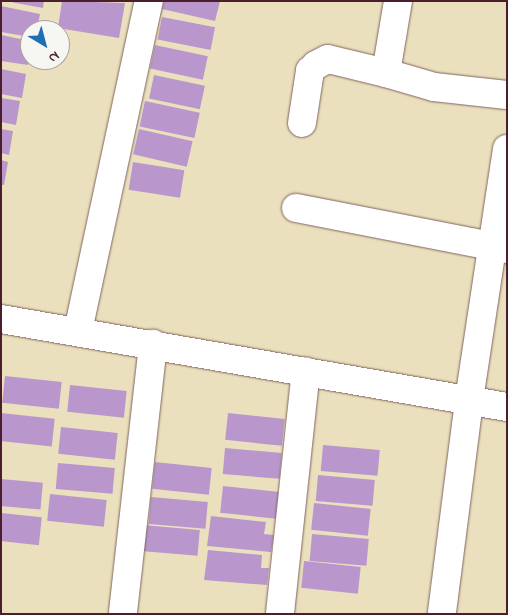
<!DOCTYPE html>
<style>
body{margin:0}
#map{position:relative;width:508px;height:615px;overflow:hidden;background:#eae0bd;font-family:"Indie Flower",sans-serif}
div>[style]{position:absolute}
.building>*{inset:0;background:#b997cd;transform-origin:0 0}
.roads{filter:drop-shadow(0 0 1px #82635e) drop-shadow(0 0 1px #82635e)}
.minor>*{height:28px;margin:-14px;padding:0 14px;transform-origin:14px;border-radius:14px;background:#fff}
span{translate:-50% -50%;white-space:nowrap;text-align:center;line-height:1.15;-webkit-text-stroke:5px #f6f6f2;paint-order:stroke}
.frame{position:absolute;inset:0;border:2px solid #4a1f2b;pointer-events:none}
.north{position:absolute;left:20px;top:20px;width:50px;height:50px;box-sizing:border-box;background:#f6f6f2;border:1px solid #b1a0a2;border-radius:50%;rotate:143deg;font-size:14px;font-weight:700;line-height:20px;text-align:center;color:#4a1f2b}
.north::after{content:'';display:block;margin:auto;width:18px;height:22px;background:#1f6fb2;clip-path:polygon(50% 0,100% 100%,50% 72%,0 100%)}
</style>
<div id="map">
<div class="building">
<div style="clip-path:polygon(5px 1px,44px 1px,43px 8px)"></div>
<div style="clip-path:polygon(62px 1px,125px 3px,119px 38px,58px 28px)"></div>
<div style="clip-path:polygon(164px 1px,220px 1px,215px 21px,162px 9px)"></div>
<div style="clip-path:polygon(1px 6px,40px 14px,37px 30px,30px 30px,30px 37px,1px 32px)"></div>
<div style="left:162px;top:17px;width:54px;height:23px;rotate:11deg"></div>
<div style="clip-path:polygon(1px 35px,30px 41px,28px 65px,1px 61px)"></div>
<div style="left:155px;top:45px;width:54px;height:24px;rotate:12deg"></div>
<div style="clip-path:polygon(1px 69px,26px 74px,22px 98px,1px 94px)"></div>
<div style="left:154px;top:75px;width:52px;height:24px;rotate:12deg"></div>
<div style="clip-path:polygon(1px 98px,20px 101px,16px 125px,1px 122px)"></div>
<div style="left:145px;top:101px;width:56px;height:26px;rotate:12deg"></div>
<div style="clip-path:polygon(1px 129px,13px 131px,9px 155px,1px 153px)"></div>
<div style="left:139px;top:129px;width:55px;height:26px;rotate:13deg"></div>
<div style="clip-path:polygon(1px 160px,8px 162px,4px 185px,1px 185px)"></div>
<div style="left:133px;top:162px;width:52px;height:28px;rotate:9deg"></div>
<div style="left:5px;top:376px;width:57px;height:27px;rotate:6deg"></div>
<div style="left:70px;top:385px;width:57px;height:27px;rotate:6deg"></div>
<div style="left:1px;top:413px;width:54px;height:28px;rotate:6deg"></div>
<div style="left:228px;top:413px;width:57px;height:27px;rotate:6deg"></div>
<div style="left:61px;top:427px;width:57px;height:27px;rotate:6deg"></div>
<div style="left:323px;top:445px;width:57px;height:26px;rotate:5deg"></div>
<div style="left:225px;top:448px;width:57px;height:26px;rotate:5deg"></div>
<div style="left:155px;top:462px;width:57px;height:27px;rotate:6deg"></div>
<div style="left:58px;top:463px;width:57px;height:26px;rotate:5deg"></div>
<div style="left:318px;top:475px;width:57px;height:26px;rotate:5deg"></div>
<div style="left:1px;top:479px;width:42px;height:27px;rotate:5deg"></div>
<div style="left:223px;top:486px;width:57px;height:27px;rotate:6deg"></div>
<div style="left:50px;top:494px;width:57px;height:27px;rotate:6deg"></div>
<div style="left:151px;top:497px;width:57px;height:27px;rotate:5deg"></div>
<div style="left:314px;top:503px;width:57px;height:27px;rotate:6deg"></div>
<div style="left:1px;top:513px;width:41px;height:28px;rotate:6deg"></div>
<div style="clip-path:polygon(211px 516px,266px 522px,264px 534px,274px 535px,271px 552px,207px 546px)"></div>
<div style="left:143px;top:525px;width:57px;height:26px;rotate:5deg"></div>
<div style="left:312px;top:534px;width:57px;height:27px;rotate:5deg"></div>
<div style="clip-path:polygon(208px 550px,262px 555px,261px 568px,269px 568px,267px 585px,204px 580px)"></div>
<div style="left:304px;top:561px;width:57px;height:27px;rotate:6deg"></div>
</div>
<div class="roads">
<div class="minor">
<div style="left:398px;top:1px;width:73px;rotate:99.5deg"></div>
<div style="left:386px;top:73px;width:50px;rotate:16.3deg"></div>
<div style="left:434px;top:87px;width:73px;rotate:6.3deg"></div>
<div style="left:302px;top:123px;width:53px;rotate:-81.3deg"></div>
<div style="left:310px;top:71px;width:8px;rotate:-45deg"></div>
<div style="left:316px;top:65px;width:13px;rotate:-27deg"></div>
<div style="left:328px;top:59px;width:60px;rotate:13.6deg"></div>
<div style="left:296px;top:208px;width:215px;rotate:11deg"></div>
<div style="left:1px;top:319px;width:514px;rotate:9.87deg"></div>
<div style="left:78px;top:331px;width:338px;rotate:-77.9deg"></div>
<div style="left:123px;top:612px;width:270px;rotate:-83.6deg"></div>
<div style="left:442px;top:612px;width:214px;rotate:-82.7deg"></div>
<div style="left:469px;top:400px;width:254px;rotate:-81.4deg"></div>
<div style="left:280px;top:613px;width:243px;rotate:-83.9deg"></div>
</div>
</div>
<div class="frame"></div>
<div class="north">N</div>
</div>
